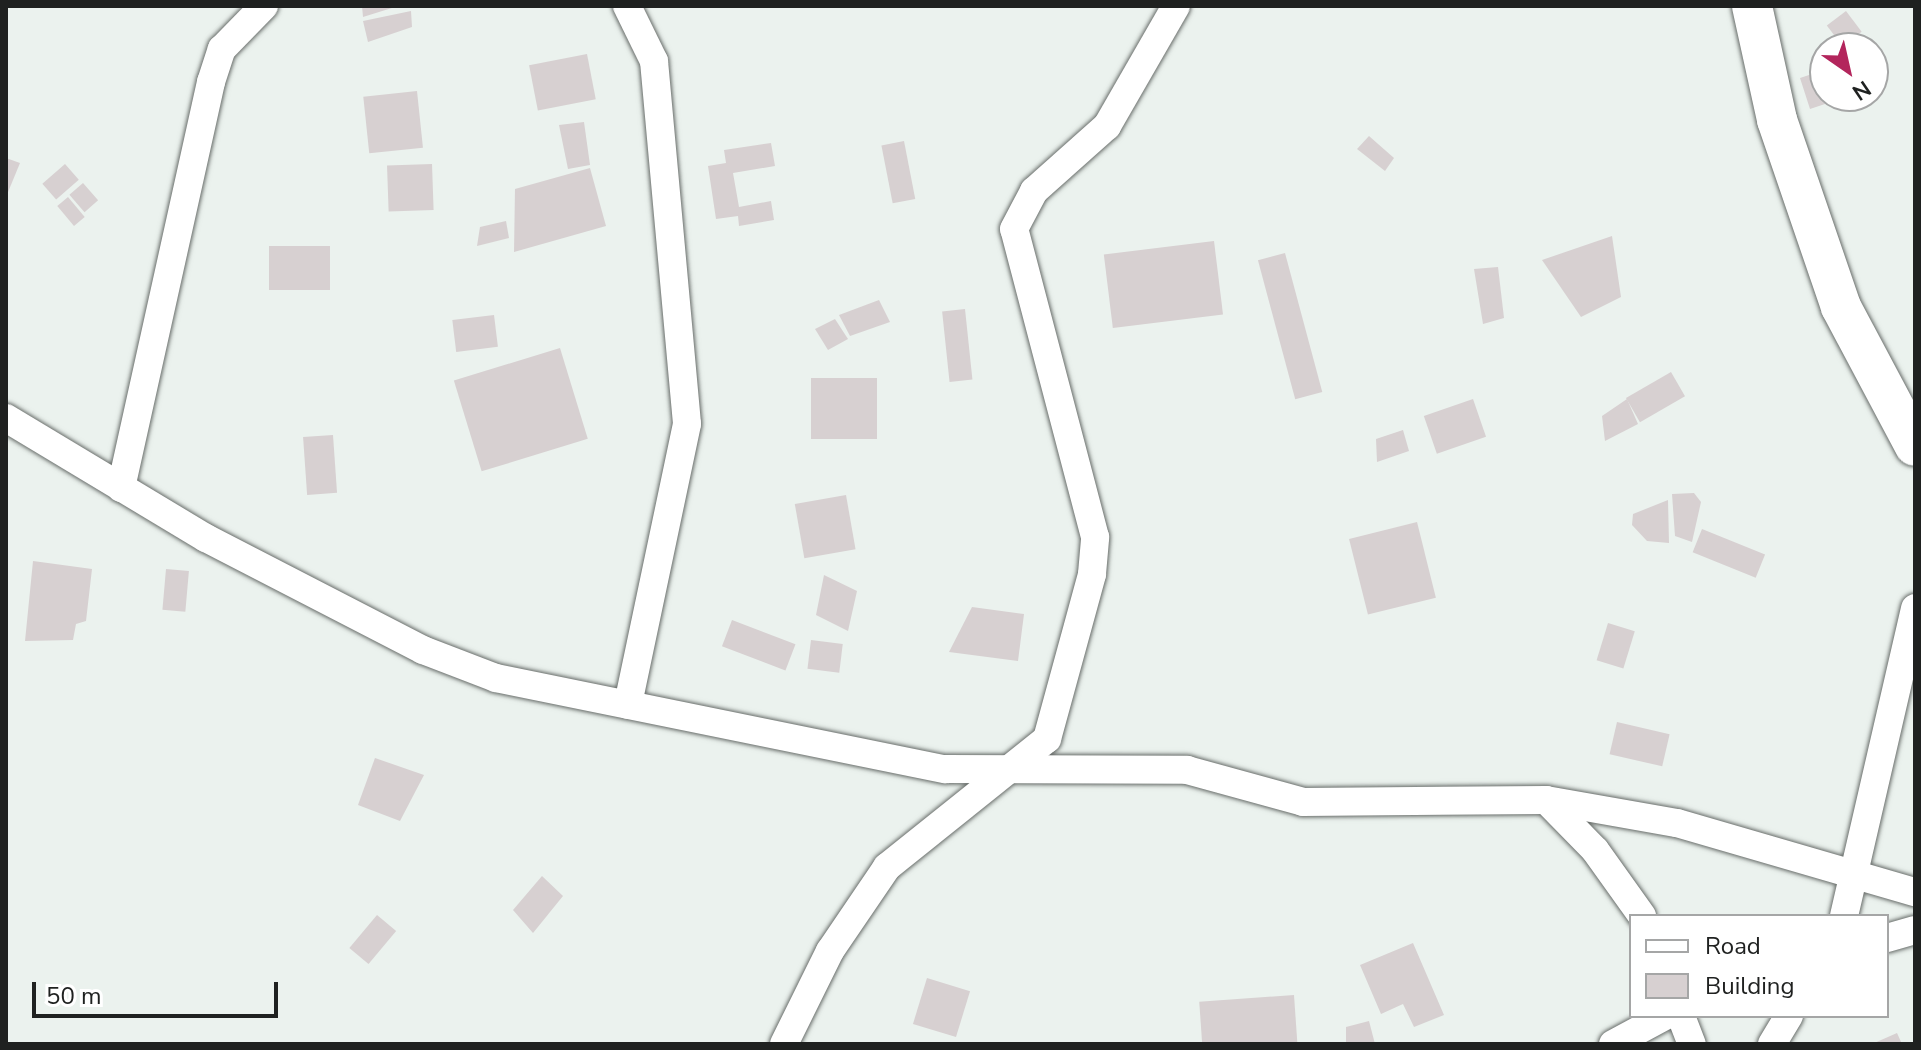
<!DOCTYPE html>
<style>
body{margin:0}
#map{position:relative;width:1921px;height:1050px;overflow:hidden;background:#ebf2ee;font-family:"Nunito Sans",sans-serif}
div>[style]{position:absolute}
.building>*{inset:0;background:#d7d0d1;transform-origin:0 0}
.roads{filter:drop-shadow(0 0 2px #686d6a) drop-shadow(0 0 2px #686d6a)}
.street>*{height:28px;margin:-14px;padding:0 14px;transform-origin:14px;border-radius:14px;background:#fff}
.secondary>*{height:40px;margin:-20px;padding:0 20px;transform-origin:20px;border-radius:20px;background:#fff}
span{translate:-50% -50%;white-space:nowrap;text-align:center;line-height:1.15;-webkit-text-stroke:6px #fff;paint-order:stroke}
.frame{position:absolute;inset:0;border:8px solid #1f2120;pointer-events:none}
.legend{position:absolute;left:1629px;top:914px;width:260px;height:104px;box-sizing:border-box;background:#fff;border:2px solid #a5a6a6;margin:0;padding:10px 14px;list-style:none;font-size:24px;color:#1f2120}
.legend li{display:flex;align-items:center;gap:16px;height:40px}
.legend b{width:40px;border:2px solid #a5a6a6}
.north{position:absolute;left:1809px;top:32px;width:80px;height:80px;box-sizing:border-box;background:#fff;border:2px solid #a5a6a6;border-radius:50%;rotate:146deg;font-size:22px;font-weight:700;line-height:32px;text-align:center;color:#1f2120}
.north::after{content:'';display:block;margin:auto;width:28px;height:36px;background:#b3255c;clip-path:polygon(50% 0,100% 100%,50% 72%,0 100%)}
.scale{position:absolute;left:32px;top:982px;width:246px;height:36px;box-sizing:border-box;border:4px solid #1f2120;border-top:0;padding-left:10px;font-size:24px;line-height:28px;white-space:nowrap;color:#1f2120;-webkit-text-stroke:6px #fff;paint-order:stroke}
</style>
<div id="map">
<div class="building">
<div style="clip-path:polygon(362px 6px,395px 6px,395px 7px,363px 17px)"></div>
<div style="clip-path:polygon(411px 11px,412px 27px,368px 42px,363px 21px)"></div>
<div style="left:1846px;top:11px;width:26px;height:24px;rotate:53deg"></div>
<div style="left:587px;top:54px;width:46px;height:59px;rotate:79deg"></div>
<div style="clip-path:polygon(1824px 70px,1825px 96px,1834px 101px,1810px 109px,1800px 78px)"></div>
<div style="left:417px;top:91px;width:57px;height:54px;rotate:84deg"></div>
<div style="clip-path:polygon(584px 122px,590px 165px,568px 169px,559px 125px)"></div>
<div style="clip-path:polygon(1369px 136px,1394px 158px,1385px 171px,1357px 149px)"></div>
<div style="left:904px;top:141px;width:59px;height:23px;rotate:79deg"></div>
<div style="clip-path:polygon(771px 143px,775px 166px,733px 173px,739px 207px,771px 201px,774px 220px,739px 226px,738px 216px,716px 219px,708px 166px,726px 163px,724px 150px)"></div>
<div style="clip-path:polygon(6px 158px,20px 163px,6px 197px)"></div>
<div style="left:65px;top:164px;width:21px;height:30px;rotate:49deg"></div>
<div style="left:432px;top:164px;width:46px;height:45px;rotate:88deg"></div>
<div style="clip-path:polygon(590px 168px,606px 226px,514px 252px,515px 189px)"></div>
<div style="left:83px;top:183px;width:23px;height:18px;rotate:49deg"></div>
<div style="left:68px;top:197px;width:26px;height:14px;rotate:50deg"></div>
<div style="clip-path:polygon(506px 221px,509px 238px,477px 246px,480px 227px)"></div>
<div style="clip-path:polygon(1612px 236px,1621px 297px,1581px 317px,1542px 260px)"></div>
<div style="left:1214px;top:241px;width:74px;height:111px;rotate:83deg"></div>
<div style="left:269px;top:246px;width:61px;height:44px"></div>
<div style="left:1285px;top:253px;width:144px;height:28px;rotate:75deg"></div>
<div style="clip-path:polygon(1498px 267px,1504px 318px,1483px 324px,1474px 269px)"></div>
<div style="clip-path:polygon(879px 300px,890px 322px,850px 336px,839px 315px)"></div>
<div style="left:965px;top:309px;width:71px;height:23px;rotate:84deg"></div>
<div style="left:494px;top:315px;width:32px;height:42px;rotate:83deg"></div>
<div style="clip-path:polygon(835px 319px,848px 339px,828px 350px,815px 329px)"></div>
<div style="left:560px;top:348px;width:95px;height:111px;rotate:73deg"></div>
<div style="left:1671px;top:372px;width:28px;height:52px;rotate:60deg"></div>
<div style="left:811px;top:378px;width:66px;height:61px"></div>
<div style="left:1473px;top:399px;width:40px;height:52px;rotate:71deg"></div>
<div style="clip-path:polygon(1627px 399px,1638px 424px,1605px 441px,1602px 416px)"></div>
<div style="clip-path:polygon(1403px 430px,1409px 451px,1377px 462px,1376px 439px)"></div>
<div style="left:333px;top:435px;width:58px;height:30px;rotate:86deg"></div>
<div style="clip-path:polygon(1694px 493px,1701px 502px,1692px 542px,1675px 536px,1672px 494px)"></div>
<div style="left:846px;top:495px;width:55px;height:52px;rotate:80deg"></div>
<div style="clip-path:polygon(1668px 500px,1669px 543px,1647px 541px,1632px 525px,1633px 514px)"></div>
<div style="left:1417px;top:522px;width:78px;height:70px;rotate:76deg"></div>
<div style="left:1702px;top:529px;width:68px;height:25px;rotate:22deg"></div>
<div style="clip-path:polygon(33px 561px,92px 569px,86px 621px,76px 624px,73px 640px,25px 641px)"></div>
<div style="left:166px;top:569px;width:23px;height:41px;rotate:5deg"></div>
<div style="clip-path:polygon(824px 575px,857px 591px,848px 631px,816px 615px)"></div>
<div style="clip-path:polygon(972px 607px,1024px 614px,1018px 661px,949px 652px)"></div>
<div style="left:732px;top:620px;width:68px;height:28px;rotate:21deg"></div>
<div style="left:1608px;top:623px;width:28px;height:39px;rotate:17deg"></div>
<div style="left:811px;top:640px;width:32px;height:29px;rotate:7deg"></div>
<div style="left:1617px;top:722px;width:54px;height:33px;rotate:13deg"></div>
<div style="clip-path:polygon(375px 758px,424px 775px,400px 821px,358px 805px)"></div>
<div style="clip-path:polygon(542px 876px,563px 896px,533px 933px,513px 910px)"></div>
<div style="left:377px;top:915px;width:25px;height:43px;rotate:40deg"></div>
<div style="clip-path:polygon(1413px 943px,1444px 1015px,1414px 1027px,1403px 1004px,1381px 1014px,1360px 965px)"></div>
<div style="left:927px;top:978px;width:45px;height:48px;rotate:17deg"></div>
<div style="left:1294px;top:995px;width:49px;height:95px;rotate:86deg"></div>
<div style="clip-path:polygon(1369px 1021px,1375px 1044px,1346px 1044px,1346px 1027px)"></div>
<div style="clip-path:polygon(1897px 1033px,1902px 1044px,1872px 1044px)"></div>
</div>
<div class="roads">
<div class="street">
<div style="left:627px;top:6px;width:61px;rotate:63.9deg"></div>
<div style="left:654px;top:61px;width:364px;rotate:84.8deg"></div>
<div style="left:687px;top:424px;width:287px;rotate:101.9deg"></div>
<div style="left:6px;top:418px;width:233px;rotate:31deg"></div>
<div style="left:206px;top:538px;width:244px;rotate:27.3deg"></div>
<div style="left:423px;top:650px;width:78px;rotate:21deg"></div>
<div style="left:496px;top:678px;width:458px;rotate:11.5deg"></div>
<div style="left:945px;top:769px;width:242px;rotate:0.2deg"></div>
<div style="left:1187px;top:770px;width:120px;rotate:15.4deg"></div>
<div style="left:1303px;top:802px;width:243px;rotate:-0.5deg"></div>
<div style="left:1546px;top:800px;width:133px;rotate:10deg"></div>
<div style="left:1677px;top:823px;width:248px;rotate:16.2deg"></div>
<div style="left:121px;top:488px;width:416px;rotate:-77.5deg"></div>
<div style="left:211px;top:82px;width:35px;rotate:-72deg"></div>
<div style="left:222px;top:49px;width:60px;rotate:-45.7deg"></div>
<div style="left:1546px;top:800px;width:70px;rotate:45.6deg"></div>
<div style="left:1595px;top:850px;width:81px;rotate:54.5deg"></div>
<div style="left:1844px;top:916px;width:316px;rotate:-77deg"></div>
<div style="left:1887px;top:938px;width:29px;rotate:-16deg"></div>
<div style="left:1681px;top:1016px;width:30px;rotate:69deg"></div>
<div style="left:784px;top:1044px;width:104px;rotate:-63.7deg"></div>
<div style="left:830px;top:951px;width:102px;rotate:-55.8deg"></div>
<div style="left:887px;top:867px;width:205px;rotate:-38.7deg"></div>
<div style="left:1047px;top:739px;width:171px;rotate:-74.7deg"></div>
<div style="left:1092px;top:574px;width:37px;rotate:-85deg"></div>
<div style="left:1095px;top:537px;width:318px;rotate:-104.7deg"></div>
<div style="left:1014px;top:229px;width:43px;rotate:-62.2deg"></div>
<div style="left:1034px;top:191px;width:98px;rotate:-41.7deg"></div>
<div style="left:1107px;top:126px;width:138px;rotate:-60.1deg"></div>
<div style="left:1613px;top:1044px;width:59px;rotate:-28.3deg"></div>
<div style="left:1772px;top:1044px;width:33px;rotate:-59deg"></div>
</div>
<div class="secondary">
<div style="left:1752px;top:6px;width:117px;rotate:77.6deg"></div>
<div style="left:1777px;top:120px;width:198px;rotate:71.1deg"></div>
<div style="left:1841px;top:307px;width:157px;rotate:62deg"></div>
</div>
</div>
<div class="frame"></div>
<ul class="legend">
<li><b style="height:10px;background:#fff"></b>Road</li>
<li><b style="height:22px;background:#d7d0d1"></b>Building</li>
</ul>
<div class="north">N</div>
<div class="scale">50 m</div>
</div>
